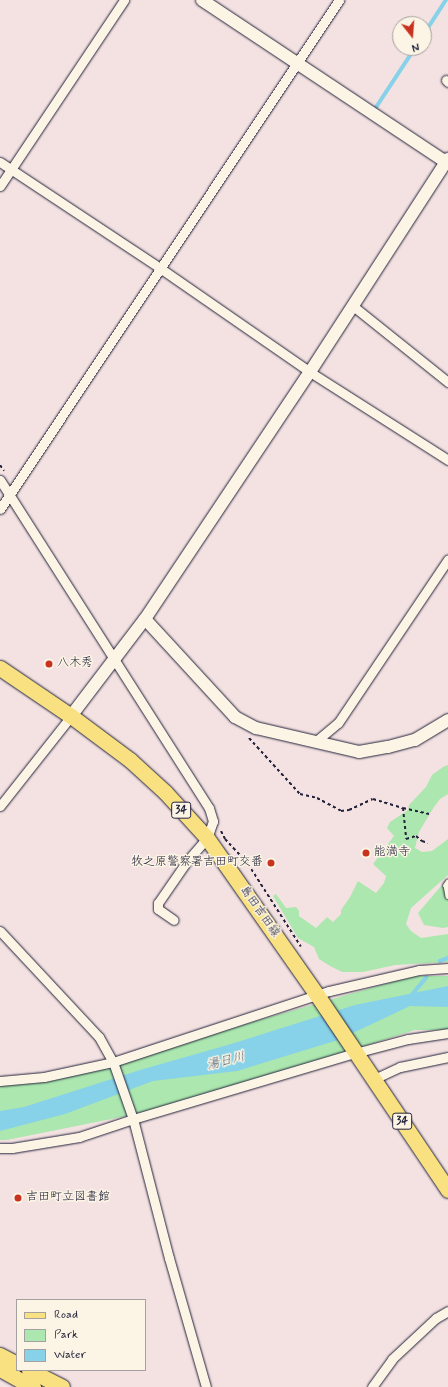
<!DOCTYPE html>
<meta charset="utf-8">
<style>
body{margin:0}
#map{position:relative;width:448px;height:1387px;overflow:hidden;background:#f4e2e2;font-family:Mynerve,"Klee One",sans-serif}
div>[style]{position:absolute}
.green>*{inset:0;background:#abe7ae}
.water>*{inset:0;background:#87d2e8}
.stream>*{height:3.5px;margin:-1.75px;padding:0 1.75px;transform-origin:1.75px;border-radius:1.75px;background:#87d2e8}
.path>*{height:2px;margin-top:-1px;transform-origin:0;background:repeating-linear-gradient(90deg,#22223b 0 3px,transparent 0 6px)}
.roads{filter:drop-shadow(0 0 1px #22223b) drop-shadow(0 0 1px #22223b)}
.service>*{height:4.5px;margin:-2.25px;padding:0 2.25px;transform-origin:2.25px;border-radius:2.25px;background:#fcf5e5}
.minor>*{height:9px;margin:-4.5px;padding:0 4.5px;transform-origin:4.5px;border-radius:4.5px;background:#fcf5e5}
.tertiary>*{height:12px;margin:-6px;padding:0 6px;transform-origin:6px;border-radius:6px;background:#fcf5e5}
.primary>*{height:15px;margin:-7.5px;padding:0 7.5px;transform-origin:7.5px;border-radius:7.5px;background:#f9e181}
.dots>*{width:11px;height:11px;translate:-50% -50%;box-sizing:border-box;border:2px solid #fcf5e5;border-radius:50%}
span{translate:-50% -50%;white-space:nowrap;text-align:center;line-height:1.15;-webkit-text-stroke:3px #fcf5e5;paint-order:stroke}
.shield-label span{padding:1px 3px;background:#fcf5e5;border:1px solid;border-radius:3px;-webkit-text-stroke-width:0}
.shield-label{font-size:11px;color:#22223b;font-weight:700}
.poi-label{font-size:12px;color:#22223b}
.left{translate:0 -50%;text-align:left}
.right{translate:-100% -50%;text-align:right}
.street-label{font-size:12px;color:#22223b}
.water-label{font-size:13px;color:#40576f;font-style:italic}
.legend{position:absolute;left:16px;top:1299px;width:130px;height:72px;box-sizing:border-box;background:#fcf5e5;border:1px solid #a5a1a1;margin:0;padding:5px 7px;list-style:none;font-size:12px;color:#22223b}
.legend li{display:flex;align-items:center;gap:8px;height:20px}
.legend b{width:20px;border:1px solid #a5a1a1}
.north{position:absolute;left:392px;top:16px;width:40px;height:40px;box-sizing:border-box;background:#fcf5e5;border:1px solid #a5a1a1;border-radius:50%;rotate:163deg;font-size:11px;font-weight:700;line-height:16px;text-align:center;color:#22223b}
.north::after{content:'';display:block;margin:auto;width:14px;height:18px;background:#c8321e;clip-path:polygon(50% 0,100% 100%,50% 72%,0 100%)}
</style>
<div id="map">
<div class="green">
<div style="clip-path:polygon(448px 765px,448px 794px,440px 799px,434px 807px,419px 832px,415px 848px,422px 852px,432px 851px,448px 839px,448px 875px,411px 908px,406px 924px,411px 931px,421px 938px,448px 934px,448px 962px,395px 965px,363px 972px,342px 972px,330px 966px,319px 959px,314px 947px,298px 938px,273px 896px,276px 894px,286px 908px,296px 907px,299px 911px,299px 916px,316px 928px,327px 917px,333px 922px,341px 914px,341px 910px,350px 897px,358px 881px,376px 893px,384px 883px,386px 876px,373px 864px,394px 836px,387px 828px,390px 822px,408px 810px,409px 805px,426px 787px,432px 775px,443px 767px)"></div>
<div style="clip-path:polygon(448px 878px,448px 927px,443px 928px,424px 925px,418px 913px)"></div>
<div style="clip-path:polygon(413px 976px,448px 976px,448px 1030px,415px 1030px,171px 1107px,7px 1140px,0 1140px,0 1083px,113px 1062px)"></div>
</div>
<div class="water">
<div style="clip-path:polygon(448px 986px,448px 1007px,410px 1006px,338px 1040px,237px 1071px,153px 1081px,65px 1114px,0 1131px,0 1111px,24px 1107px,140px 1070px,231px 1044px,355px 1005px)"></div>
</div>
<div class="stream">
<div style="left:424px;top:34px;width:40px;rotate:-57.1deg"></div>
<div style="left:375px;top:109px;width:73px;rotate:-56.7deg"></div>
<div style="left:440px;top:961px;width:9px;rotate:-21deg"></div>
<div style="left:410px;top:997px;width:25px;rotate:-50deg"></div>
</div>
<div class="path">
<div style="left:0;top:465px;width:7px;rotate:56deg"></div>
<div style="left:249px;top:738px;width:76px;rotate:47.7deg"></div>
<div style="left:300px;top:794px;width:17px;rotate:13deg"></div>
<div style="left:317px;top:798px;width:27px;rotate:28deg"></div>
<div style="left:341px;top:811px;width:8px;rotate:-7deg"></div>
<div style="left:349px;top:810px;width:26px;rotate:-25deg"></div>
<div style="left:373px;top:799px;width:31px;rotate:17deg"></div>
<div style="left:403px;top:808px;width:31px;rotate:84deg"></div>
<div style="left:406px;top:839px;width:10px;rotate:-17deg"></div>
<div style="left:416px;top:836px;width:8px;rotate:40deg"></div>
<div style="left:422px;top:841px;width:6px;rotate:18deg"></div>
<div style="left:403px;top:808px;width:28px;rotate:13deg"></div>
<div style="left:221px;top:831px;width:9px;rotate:63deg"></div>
<div style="left:225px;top:839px;width:34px;rotate:47deg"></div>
<div style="left:248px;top:864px;width:98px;rotate:57.4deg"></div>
</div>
<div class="roads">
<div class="service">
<div style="left:448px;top:882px;width:4px;rotate:124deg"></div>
<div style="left:446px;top:885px;width:11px;rotate:80deg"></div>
</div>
<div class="minor">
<div style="left:446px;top:80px;width:3px;rotate:45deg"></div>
<div style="left:0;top:162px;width:192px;rotate:33.5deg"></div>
<div style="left:160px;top:268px;width:183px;rotate:34.7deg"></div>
<div style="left:310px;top:372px;width:164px;rotate:32.5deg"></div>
<div style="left:0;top:186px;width:224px;rotate:-56.3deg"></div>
<div style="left:353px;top:306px;width:122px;rotate:38.7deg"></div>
<div style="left:0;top:480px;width:389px;rotate:57.5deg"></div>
<div style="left:209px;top:808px;width:14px;rotate:73deg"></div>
<div style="left:213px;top:821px;width:18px;rotate:109deg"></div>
<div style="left:207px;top:838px;width:30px;rotate:131deg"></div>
<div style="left:187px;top:861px;width:51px;rotate:124.6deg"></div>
<div style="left:158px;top:903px;width:6px;rotate:90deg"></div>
<div style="left:158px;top:909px;width:19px;rotate:35deg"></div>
<div style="left:0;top:509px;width:612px;rotate:-56.34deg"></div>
<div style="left:315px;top:742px;width:30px;rotate:-40deg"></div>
<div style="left:338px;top:723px;width:197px;rotate:-56.1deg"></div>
<div style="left:0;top:806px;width:115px;rotate:-51.7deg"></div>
<div style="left:0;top:931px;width:145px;rotate:47deg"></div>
<div style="left:99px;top:1037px;width:29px;rotate:61deg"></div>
<div style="left:113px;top:1062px;width:60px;rotate:70.7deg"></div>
<div style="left:133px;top:1119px;width:144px;rotate:75.5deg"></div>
<div style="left:169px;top:1258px;width:134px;rotate:74deg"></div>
<div style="left:374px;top:1079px;width:29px;rotate:-25deg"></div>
<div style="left:400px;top:1067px;width:49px;rotate:-11.8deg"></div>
<div style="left:0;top:1081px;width:44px;rotate:-5.2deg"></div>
<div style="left:44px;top:1077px;width:71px;rotate:-12.3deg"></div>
<div style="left:113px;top:1062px;width:227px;rotate:-18.2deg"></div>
<div style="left:329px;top:991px;width:92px;rotate:-13.1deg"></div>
<div style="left:419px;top:970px;width:29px;rotate:-4deg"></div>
<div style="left:0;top:1148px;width:12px"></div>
<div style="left:12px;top:1148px;width:68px;rotate:-9.3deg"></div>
<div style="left:79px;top:1137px;width:57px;rotate:-18.4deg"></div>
<div style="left:133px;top:1119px;width:232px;rotate:-16.6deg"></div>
<div style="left:355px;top:1053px;width:55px;rotate:-14.8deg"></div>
<div style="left:408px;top:1039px;width:40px;rotate:-8.5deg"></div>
<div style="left:372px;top:1387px;width:34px;rotate:-54deg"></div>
<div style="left:392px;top:1359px;width:60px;rotate:-43deg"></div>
<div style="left:436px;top:1318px;width:14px;rotate:-30deg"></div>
</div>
<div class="tertiary">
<div style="left:202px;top:0;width:293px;rotate:33.6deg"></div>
<div style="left:145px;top:619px;width:133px;rotate:47.4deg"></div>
<div style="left:235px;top:717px;width:24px;rotate:28deg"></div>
<div style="left:256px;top:728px;width:106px;rotate:13.1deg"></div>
<div style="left:359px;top:752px;width:29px;rotate:-10deg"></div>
<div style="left:388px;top:747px;width:28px;rotate:-15deg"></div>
<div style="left:415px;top:740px;width:39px;rotate:-31deg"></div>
<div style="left:71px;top:716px;width:122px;rotate:-52.7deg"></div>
<div style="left:145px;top:619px;width:297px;rotate:-56.3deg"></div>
<div style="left:310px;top:372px;width:254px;rotate:-57.1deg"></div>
</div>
<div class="primary">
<div style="left:0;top:668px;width:86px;rotate:34.1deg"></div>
<div style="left:71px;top:716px;width:74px;rotate:36.7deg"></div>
<div style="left:130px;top:760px;width:47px;rotate:42.4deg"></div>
<div style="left:165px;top:792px;width:62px;rotate:47.6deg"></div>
<div style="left:207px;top:838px;width:192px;rotate:55deg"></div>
<div style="left:317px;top:995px;width:235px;rotate:56.1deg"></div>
<div style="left:0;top:1355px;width:19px;rotate:28deg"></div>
<div style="left:0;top:1369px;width:38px;rotate:29deg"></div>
<div style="left:29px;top:1370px;width:37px;rotate:27deg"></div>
</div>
</div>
<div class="dots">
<div style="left:49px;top:664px;background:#c8321e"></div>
<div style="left:366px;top:853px;background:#c8321e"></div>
<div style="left:271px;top:863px;background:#c8321e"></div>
<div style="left:18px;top:1198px;background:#c8321e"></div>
</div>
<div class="shield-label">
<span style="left:181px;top:810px">34</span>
<span style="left:402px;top:1121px">34</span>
</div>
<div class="poi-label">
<span class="left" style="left:57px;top:664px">八木秀</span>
<span class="left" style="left:374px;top:853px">能満寺</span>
<span class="right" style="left:263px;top:863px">牧之原警察署吉田町交番</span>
<span class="left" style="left:26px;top:1198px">吉田町立図書館</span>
</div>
<div class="street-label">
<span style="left:259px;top:912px;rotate:55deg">島田吉田線</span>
</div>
<div class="water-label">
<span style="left:226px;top:1062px;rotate:-14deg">湯日川</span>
</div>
<ul class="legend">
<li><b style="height:5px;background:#f9e181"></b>Road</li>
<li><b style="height:11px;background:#abe7ae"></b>Park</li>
<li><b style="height:11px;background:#87d2e8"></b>Water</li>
</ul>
<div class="north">N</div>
</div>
